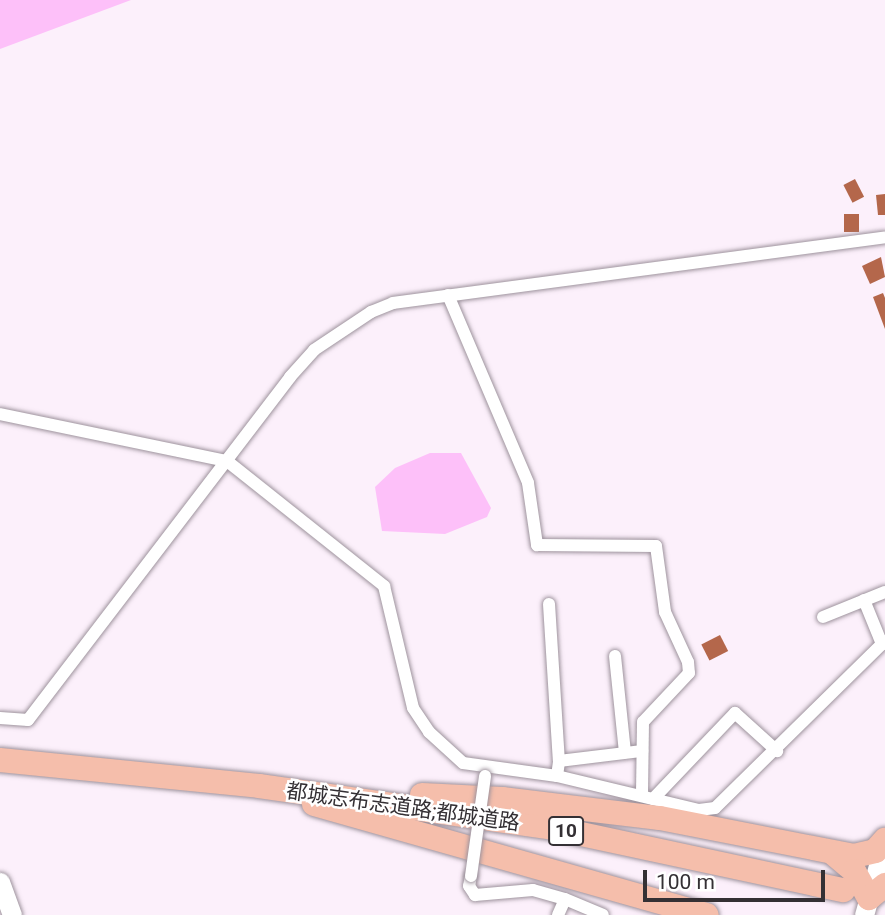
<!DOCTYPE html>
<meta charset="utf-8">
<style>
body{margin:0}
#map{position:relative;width:885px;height:915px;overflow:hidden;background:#fcf0fb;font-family:Roboto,"Noto Sans JP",sans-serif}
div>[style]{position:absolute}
.green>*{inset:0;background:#fdc0f9}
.building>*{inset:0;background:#b4674b;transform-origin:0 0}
.roads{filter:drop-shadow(0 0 2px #9e939d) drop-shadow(0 0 2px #9e939d)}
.street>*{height:12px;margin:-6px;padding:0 6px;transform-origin:6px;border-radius:6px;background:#fff}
.secondary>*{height:19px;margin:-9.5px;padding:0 9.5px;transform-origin:9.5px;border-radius:9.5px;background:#fff}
.highway>*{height:24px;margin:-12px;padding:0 12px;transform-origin:12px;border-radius:12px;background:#f5beab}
.bridges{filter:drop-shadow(0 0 2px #9e939d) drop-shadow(0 0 2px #9e939d)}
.street-bridge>*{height:12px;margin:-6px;padding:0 6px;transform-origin:6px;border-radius:6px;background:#fff}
span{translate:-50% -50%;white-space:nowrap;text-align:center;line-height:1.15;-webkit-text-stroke:5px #fff;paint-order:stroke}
.shield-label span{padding:2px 5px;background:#fff;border:2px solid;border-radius:5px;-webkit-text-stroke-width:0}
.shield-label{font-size:19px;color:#343034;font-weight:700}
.street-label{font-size:21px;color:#343034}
.scale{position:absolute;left:643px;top:870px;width:182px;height:32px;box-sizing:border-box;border:4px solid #343034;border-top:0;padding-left:9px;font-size:21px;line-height:24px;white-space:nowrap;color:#343034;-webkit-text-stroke:5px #fff;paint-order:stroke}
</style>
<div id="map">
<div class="green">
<div style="clip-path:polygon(0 0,131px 0,0 49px)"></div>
<div style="clip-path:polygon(430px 453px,461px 453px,491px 508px,487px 517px,445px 534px,382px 531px,375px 487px,395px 468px)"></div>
</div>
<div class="building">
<div style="left:855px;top:179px;width:20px;height:13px;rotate:63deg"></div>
<div style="clip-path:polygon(885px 194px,885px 215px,878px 215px,876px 195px)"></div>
<div style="left:844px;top:214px;width:15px;height:18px"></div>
<div style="clip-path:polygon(881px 257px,885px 277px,870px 284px,862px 266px)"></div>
<div style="clip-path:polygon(883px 293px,885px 298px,885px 329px,873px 297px)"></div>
<div style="left:720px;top:635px;width:18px;height:21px;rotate:63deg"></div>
</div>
<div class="roads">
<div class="street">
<div style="left:448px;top:295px;width:204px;rotate:66.9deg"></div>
<div style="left:528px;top:483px;width:63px;rotate:81.7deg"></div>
<div style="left:537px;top:545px;width:119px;rotate:0.5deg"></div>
<div style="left:656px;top:546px;width:67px;rotate:82.2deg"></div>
<div style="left:665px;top:612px;width:55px;rotate:65.3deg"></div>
<div style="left:688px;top:662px;width:11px;rotate:85deg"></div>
<div style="left:689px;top:673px;width:67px;rotate:133.2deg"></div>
<div style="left:643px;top:722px;width:74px;rotate:90.8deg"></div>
<div style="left:0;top:414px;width:232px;rotate:11.7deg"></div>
<div style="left:227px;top:461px;width:201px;rotate:38.5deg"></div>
<div style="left:384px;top:586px;width:125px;rotate:76.6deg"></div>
<div style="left:413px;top:708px;width:29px;rotate:56deg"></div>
<div style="left:429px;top:732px;width:46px;rotate:42.4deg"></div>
<div style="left:463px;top:763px;width:95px;rotate:7.9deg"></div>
<div style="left:557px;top:776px;width:15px;rotate:-82deg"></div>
<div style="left:559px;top:761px;width:84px;rotate:-6.9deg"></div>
<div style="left:864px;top:600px;width:48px;rotate:67.8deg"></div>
<div style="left:549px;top:604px;width:157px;rotate:86.4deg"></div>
<div style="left:823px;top:617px;width:67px;rotate:-22deg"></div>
<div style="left:615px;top:656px;width:97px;rotate:84.1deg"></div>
<div style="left:0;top:718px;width:28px;rotate:4deg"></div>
<div style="left:28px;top:720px;width:432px;rotate:-52.6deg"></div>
<div style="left:290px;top:377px;width:36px;rotate:-48deg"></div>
<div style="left:314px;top:350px;width:69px;rotate:-33.7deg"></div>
<div style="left:371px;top:312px;width:24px;rotate:-22deg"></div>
<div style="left:393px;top:303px;width:496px;rotate:-7.6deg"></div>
<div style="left:557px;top:776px;width:146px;rotate:13.5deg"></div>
<div style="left:699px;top:810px;width:16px;rotate:-7deg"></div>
<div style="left:715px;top:808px;width:238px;rotate:-44.5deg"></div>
<div style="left:653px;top:799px;width:119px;rotate:-46.4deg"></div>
<div style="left:735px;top:713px;width:57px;rotate:42.1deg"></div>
<div style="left:471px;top:876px;width:10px;rotate:101deg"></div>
<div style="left:469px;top:886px;width:11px;rotate:56deg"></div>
<div style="left:475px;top:895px;width:58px;rotate:-4.9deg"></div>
<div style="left:533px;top:890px;width:33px;rotate:16deg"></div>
<div style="left:558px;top:915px;width:17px;rotate:-66deg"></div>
<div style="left:565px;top:899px;width:41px;rotate:22.8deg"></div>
</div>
<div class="secondary">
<div style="left:0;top:882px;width:35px;rotate:70deg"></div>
<div style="left:864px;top:915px;width:77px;rotate:-74.2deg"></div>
</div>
<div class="highway">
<div style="left:0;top:760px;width:260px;rotate:5.7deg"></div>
<div style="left:259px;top:786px;width:297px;rotate:8.1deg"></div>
<div style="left:553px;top:828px;width:297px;rotate:12.1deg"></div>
<div style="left:422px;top:795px;width:80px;rotate:2.9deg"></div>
<div style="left:502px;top:799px;width:159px;rotate:6.9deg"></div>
<div style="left:660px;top:818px;width:198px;rotate:11.1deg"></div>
<div style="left:854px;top:856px;width:22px;rotate:-13deg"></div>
<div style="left:875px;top:851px;width:15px;rotate:-48deg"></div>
<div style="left:314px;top:804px;width:408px;rotate:15.8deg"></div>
<div style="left:834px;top:854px;width:26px;rotate:40deg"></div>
<div style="left:854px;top:871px;width:31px;rotate:61deg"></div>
<div style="left:869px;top:898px;width:21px;rotate:-39deg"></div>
</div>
</div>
<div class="bridges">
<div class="street-bridge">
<div style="left:471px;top:876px;width:101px;rotate:-82deg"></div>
</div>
</div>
<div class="shield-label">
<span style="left:566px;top:831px">10</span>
</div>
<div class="street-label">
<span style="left:403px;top:807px;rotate:8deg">都城志布志道路;都城道路</span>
</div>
<div class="scale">100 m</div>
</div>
